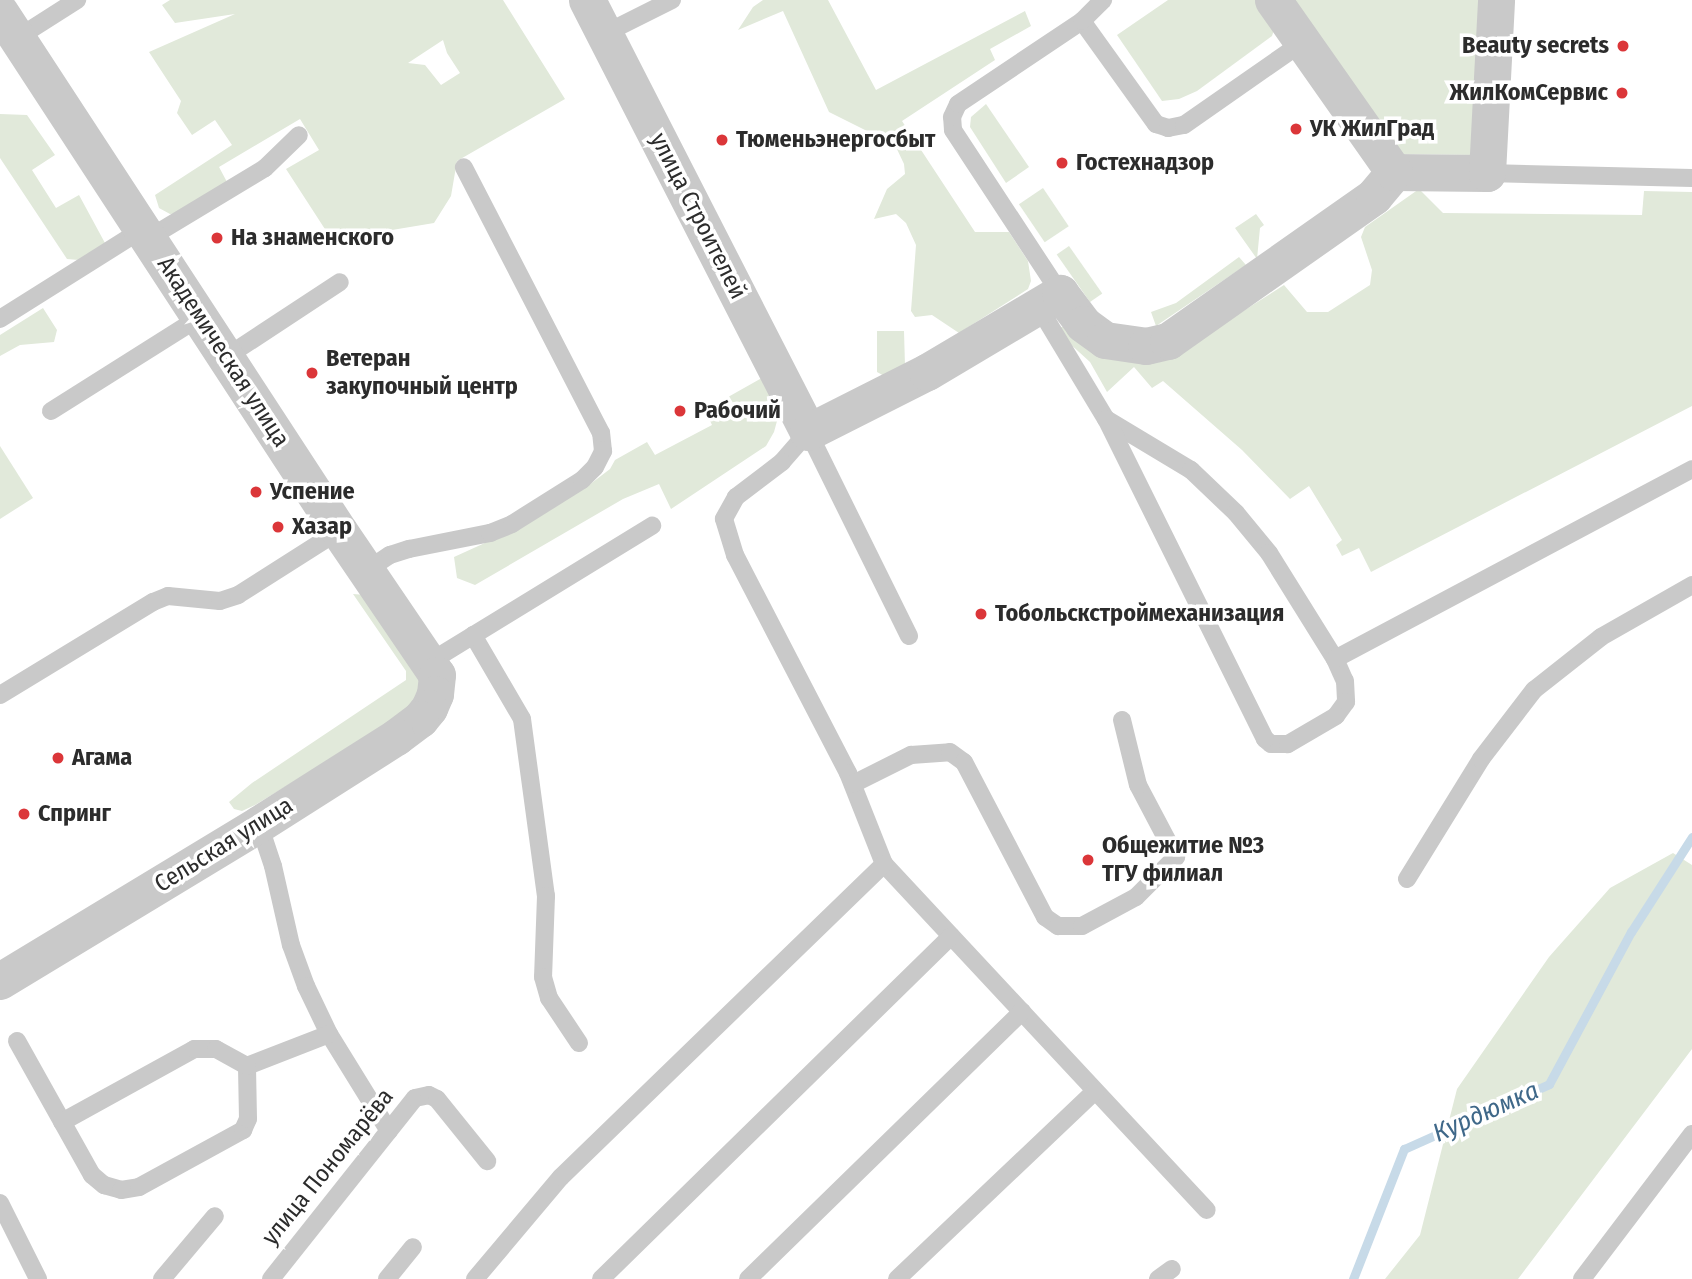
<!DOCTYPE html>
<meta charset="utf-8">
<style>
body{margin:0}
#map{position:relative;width:1692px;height:1279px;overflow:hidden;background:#fff;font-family:"Fira Sans Condensed",sans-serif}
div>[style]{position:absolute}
.green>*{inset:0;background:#e1e9da;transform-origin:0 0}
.stream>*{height:9px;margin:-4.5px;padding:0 4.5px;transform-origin:4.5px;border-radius:4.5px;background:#c7dae8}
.lane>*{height:18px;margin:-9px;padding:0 9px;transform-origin:9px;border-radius:9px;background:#c9c9c9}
.street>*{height:37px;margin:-18.5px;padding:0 18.5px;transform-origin:18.5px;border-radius:18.5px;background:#c9c9c9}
.dots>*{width:19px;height:19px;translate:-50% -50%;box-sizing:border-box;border:4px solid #fff;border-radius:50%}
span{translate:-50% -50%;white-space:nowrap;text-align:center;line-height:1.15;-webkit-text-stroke:7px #fff;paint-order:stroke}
.poi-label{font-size:24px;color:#2c2c2c;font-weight:700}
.right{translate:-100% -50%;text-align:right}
.left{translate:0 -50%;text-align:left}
.street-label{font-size:24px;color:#2c2c2c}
.water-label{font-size:26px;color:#3f6889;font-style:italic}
</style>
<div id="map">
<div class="green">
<div style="clip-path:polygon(evenodd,170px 0,503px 0,565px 99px,457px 161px,451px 196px,434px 223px,332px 240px,286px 169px,319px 150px,300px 119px,219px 167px,227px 182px,181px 213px,170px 214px,159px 208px,155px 195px,232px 145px,215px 120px,192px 135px,177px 113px,181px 101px,149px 52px,235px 14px,175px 23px,162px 5px,170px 0,443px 40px,447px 53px,460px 73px,441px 85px,425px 65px,408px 63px,443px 40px)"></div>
<div style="clip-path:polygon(763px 0,828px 0,876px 90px,1025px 11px,1031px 26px,990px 49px,995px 60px,902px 121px,975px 232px,1009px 232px,1028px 261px,1031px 281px,1028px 289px,959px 333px,932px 315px,915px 317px,911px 311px,916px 245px,906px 223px,896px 214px,874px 219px,887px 189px,905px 174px,904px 164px,895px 145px,829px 112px,783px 11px,738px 30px,753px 7px)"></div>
<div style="clip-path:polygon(1168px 0,1256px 0,1275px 27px,1272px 36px,1197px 91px,1179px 99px,1162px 101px,1117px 35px)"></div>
<div style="clip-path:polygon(1292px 0,1484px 0,1476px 155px,1396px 154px)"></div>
<div style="clip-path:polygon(986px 104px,1029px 167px,1006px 183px,970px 127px,971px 117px)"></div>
<div style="clip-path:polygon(0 114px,27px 115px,55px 155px,32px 170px,56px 208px,79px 195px,105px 243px,79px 260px,67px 259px,0 158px)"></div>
<div style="left:1043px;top:188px;width:46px;height:29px;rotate:56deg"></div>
<div style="clip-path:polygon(1419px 189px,1443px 213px,1642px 215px,1644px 191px,1692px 192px,1692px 406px,1371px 572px,1359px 548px,1342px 556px,1336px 545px,1342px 540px,1309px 486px,1290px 499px,1242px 450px,1163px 381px,1152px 388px,1134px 367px,1107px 392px,1090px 362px,1057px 332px,1060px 327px,1068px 327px,1174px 355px,1284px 285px,1307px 312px,1328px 312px,1370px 285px,1372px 270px,1361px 237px,1365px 227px)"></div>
<div style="clip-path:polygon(1256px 214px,1264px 225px,1260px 228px,1257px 259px,1235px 228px)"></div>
<div style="left:1069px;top:246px;width:58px;height:15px;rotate:55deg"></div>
<div style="clip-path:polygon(1239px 257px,1246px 265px,1156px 326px,1151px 312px,1176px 303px)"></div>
<div style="clip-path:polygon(43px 308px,57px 330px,54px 342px,20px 345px,0 356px,0 335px)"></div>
<div style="clip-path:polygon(877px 331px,904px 331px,905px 366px,886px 377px,877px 372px)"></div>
<div style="clip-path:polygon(769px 374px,780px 410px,774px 432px,766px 446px,671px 509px,659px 484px,623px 499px,475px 585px,457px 578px,454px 557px,498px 537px,589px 485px,610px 469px,615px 460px,647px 442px,655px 455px,712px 425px,705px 410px)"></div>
<div style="clip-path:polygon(0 446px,33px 498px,0 519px)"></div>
<div style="clip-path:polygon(353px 594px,366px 595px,419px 679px,418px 697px,402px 716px,255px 805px,242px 811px,234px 809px,229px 802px,252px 783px,406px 680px,406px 671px)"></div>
<div style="clip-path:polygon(1673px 853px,1692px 865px,1692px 1049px,1518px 1279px,1385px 1279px,1420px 1235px,1457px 1089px,1549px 957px,1610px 888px)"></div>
</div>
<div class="stream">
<div style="left:1353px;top:1279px;width:140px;rotate:-68.6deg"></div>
<div style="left:1404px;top:1149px;width:159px;rotate:-24.1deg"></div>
<div style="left:1549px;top:1084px;width:173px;rotate:-61.7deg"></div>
<div style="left:1631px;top:932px;width:113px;rotate:-57.3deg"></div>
</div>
<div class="lane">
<div style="left:1082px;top:21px;width:127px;rotate:54.3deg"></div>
<div style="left:1156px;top:124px;width:13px;rotate:18deg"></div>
<div style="left:1168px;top:128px;width:16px;rotate:-11deg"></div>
<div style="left:1184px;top:125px;width:145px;rotate:-34.9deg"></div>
<div style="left:604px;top:34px;width:76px;rotate:-26.6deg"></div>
<div style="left:19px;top:37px;width:69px;rotate:-32.5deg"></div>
<div style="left:1487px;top:173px;width:205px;rotate:1.4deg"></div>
<div style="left:149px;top:238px;width:135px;rotate:-31.1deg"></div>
<div style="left:265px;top:168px;width:47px;rotate:-44.1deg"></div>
<div style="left:1060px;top:293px;width:195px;rotate:-123.3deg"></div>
<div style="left:953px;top:130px;width:13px;rotate:-94deg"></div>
<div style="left:952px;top:117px;width:14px;rotate:-65deg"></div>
<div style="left:958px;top:104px;width:149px;rotate:-33.8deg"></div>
<div style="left:1082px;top:21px;width:30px;rotate:-45deg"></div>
<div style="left:1038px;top:306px;width:132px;rotate:59deg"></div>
<div style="left:1106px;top:419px;width:99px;rotate:31deg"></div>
<div style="left:1191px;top:470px;width:62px;rotate:43.7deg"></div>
<div style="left:1236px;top:513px;width:52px;rotate:50.5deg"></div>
<div style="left:1269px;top:553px;width:125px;rotate:58.1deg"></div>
<div style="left:1335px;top:659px;width:24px;rotate:66deg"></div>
<div style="left:1345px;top:681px;width:21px;rotate:87deg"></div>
<div style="left:1346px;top:702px;width:17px;rotate:126deg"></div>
<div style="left:1336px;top:716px;width:56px;rotate:149.7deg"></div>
<div style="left:1288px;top:744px;width:17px;rotate:180deg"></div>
<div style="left:1271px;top:744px;width:8px;rotate:-140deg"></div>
<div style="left:1265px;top:739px;width:357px;rotate:-116.4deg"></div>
<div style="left:0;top:319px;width:169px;rotate:-32.2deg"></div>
<div style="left:226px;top:357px;width:136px;rotate:-33.3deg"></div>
<div style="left:51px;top:411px;width:176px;rotate:-32.2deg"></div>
<div style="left:366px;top:571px;width:29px;rotate:-34deg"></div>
<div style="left:390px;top:555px;width:20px;rotate:-18deg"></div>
<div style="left:409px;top:549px;width:83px;rotate:-11.2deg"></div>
<div style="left:490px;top:533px;width:24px;rotate:-22deg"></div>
<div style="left:512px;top:524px;width:83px;rotate:-32.2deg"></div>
<div style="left:582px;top:480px;width:18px;rotate:-45deg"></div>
<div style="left:595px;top:467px;width:18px;rotate:-63deg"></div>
<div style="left:603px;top:451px;width:18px;rotate:-96deg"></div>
<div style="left:601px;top:433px;width:299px;rotate:-117.3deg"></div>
<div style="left:473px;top:635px;width:97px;rotate:59.7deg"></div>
<div style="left:522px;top:719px;width:179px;rotate:82.3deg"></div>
<div style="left:546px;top:896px;width:81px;rotate:92.1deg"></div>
<div style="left:543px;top:977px;width:22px;rotate:74deg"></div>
<div style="left:549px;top:998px;width:54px;rotate:56.3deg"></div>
<div style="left:909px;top:636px;width:228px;rotate:-116.3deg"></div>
<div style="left:808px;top:432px;width:40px;rotate:131deg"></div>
<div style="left:782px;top:462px;width:58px;rotate:142.7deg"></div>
<div style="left:736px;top:497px;width:25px;rotate:119deg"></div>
<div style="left:724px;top:519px;width:38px;rotate:73deg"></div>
<div style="left:735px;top:555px;width:246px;rotate:62.6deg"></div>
<div style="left:848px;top:773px;width:98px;rotate:68.4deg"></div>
<div style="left:884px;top:864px;width:473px;rotate:47deg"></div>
<div style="left:1335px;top:659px;width:404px;rotate:-28deg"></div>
<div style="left:428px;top:663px;width:263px;rotate:-31.5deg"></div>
<div style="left:0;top:695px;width:179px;rotate:-31.3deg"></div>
<div style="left:153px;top:602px;width:16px;rotate:-22deg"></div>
<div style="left:168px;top:596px;width:52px;rotate:5.5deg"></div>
<div style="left:220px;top:601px;width:19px;rotate:-18deg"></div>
<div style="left:238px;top:595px;width:120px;rotate:-32.4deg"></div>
<div style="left:853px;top:784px;width:65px;rotate:-26.6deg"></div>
<div style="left:911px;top:755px;width:39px;rotate:-4deg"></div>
<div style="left:950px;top:752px;width:17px;rotate:36deg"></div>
<div style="left:964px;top:762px;width:175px;rotate:62.4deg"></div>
<div style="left:1045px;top:917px;width:16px;rotate:35deg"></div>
<div style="left:1058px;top:926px;width:24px"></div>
<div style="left:1082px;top:926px;width:61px;rotate:-28.2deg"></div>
<div style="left:1136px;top:897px;width:57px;rotate:-45deg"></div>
<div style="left:1176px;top:857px;width:81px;rotate:-117.8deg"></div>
<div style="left:1138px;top:785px;width:67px;rotate:-103.8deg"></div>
<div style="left:259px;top:824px;width:44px;rotate:71.6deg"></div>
<div style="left:273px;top:866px;width:81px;rotate:77.2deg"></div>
<div style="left:291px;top:945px;width:44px;rotate:69.9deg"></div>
<div style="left:306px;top:986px;width:53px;rotate:64.4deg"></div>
<div style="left:329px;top:1034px;width:114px;rotate:58.3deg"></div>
<div style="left:1407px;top:879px;width:141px;rotate:-58.3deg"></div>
<div style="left:1481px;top:759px;width:87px;rotate:-52.5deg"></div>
<div style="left:1534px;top:690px;width:85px;rotate:-38.3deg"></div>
<div style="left:1601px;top:637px;width:105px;rotate:-29.7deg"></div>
<div style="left:17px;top:1041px;width:154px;rotate:60.8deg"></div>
<div style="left:92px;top:1175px;width:16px;rotate:40deg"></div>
<div style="left:104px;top:1185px;width:18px;rotate:16deg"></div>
<div style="left:121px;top:1190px;width:18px;rotate:-9deg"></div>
<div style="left:139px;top:1187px;width:119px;rotate:-28.7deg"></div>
<div style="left:243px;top:1130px;width:12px;rotate:-66deg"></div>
<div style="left:248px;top:1119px;width:53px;rotate:-91.1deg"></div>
<div style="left:247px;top:1066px;width:88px;rotate:-21.3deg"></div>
<div style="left:62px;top:1122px;width:151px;rotate:-28.9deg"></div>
<div style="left:194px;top:1049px;width:22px"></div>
<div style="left:216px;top:1049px;width:35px;rotate:29deg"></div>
<div style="left:0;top:1203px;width:85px;rotate:63.4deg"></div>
<div style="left:162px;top:1279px;width:82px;rotate:-49.9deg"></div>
<div style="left:271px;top:1279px;width:231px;rotate:-51.5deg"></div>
<div style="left:415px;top:1098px;width:14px;rotate:-12deg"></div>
<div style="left:429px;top:1095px;width:9px;rotate:27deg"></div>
<div style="left:437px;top:1099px;width:80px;rotate:51.1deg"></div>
<div style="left:387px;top:1279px;width:41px;rotate:-50.9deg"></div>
<div style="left:475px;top:1279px;width:133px;rotate:-49.9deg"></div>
<div style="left:561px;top:1177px;width:450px;rotate:-44.1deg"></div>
<div style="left:601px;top:1279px;width:490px;rotate:-44.4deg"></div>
<div style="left:748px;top:1279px;width:383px;rotate:-44.3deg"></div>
<div style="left:897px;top:1279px;width:273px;rotate:-43.5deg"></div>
<div style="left:1158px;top:1279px;width:17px;rotate:-36deg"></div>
<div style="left:1582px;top:1279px;width:182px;rotate:-52.8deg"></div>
</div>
<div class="street">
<div style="left:587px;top:0;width:485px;rotate:62.9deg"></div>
<div style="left:808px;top:432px;width:133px;rotate:-26.8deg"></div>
<div style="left:927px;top:372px;width:155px;rotate:-30.7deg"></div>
<div style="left:1060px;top:293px;width:39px;rotate:53deg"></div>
<div style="left:1083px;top:324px;width:27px;rotate:36deg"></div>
<div style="left:1105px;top:340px;width:41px;rotate:8.3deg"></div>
<div style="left:1146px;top:346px;width:23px;rotate:-13deg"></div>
<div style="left:1168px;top:341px;width:252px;rotate:-35.1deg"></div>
<div style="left:1374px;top:196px;width:31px;rotate:-50deg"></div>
<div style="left:1394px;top:172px;width:93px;rotate:0.6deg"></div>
<div style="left:1487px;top:173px;width:173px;rotate:-87deg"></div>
<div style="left:1273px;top:0;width:210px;rotate:54.9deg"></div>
<div style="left:0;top:12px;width:620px;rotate:56.85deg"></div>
<div style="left:339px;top:531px;width:174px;rotate:55.8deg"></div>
<div style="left:437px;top:675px;width:19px;rotate:96deg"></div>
<div style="left:435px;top:694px;width:15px;rotate:113deg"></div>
<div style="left:429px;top:708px;width:14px;rotate:129deg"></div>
<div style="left:420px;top:719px;width:30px;rotate:143deg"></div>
<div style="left:396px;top:737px;width:162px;rotate:147.6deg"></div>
<div style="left:259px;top:824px;width:303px;rotate:148.8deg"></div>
</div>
<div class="dots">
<div style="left:1623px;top:46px;background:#db3639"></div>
<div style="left:1622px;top:93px;background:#db3639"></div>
<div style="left:1296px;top:129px;background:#db3639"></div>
<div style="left:722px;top:140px;background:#db3639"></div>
<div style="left:1062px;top:163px;background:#db3639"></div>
<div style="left:217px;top:238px;background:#db3639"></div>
<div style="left:312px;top:373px;background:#db3639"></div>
<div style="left:680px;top:411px;background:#db3639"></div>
<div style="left:256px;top:492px;background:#db3639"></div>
<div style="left:278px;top:527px;background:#db3639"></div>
<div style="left:981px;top:614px;background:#db3639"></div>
<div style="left:58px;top:758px;background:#db3639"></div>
<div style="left:24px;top:814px;background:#db3639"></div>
<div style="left:1088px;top:860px;background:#db3639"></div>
</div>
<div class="poi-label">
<span class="right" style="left:1609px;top:46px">Beauty secrets</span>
<span class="right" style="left:1608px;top:93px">ЖилКомСервис</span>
<span class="left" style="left:1310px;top:129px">УК ЖилГрад</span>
<span class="left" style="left:736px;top:140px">Тюменьэнергосбыт</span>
<span class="left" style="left:1076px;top:163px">Гостехнадзор</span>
<span class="left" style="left:231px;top:238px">На знаменского</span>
<span class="left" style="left:326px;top:373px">Ветеран<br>закупочный центр</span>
<span class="left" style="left:694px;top:411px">Рабочий</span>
<span class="left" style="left:270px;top:492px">Успение</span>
<span class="left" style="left:292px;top:527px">Хазар</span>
<span class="left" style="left:995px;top:614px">Тобольскстроймеханизация</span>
<span class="left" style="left:72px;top:758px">Агама</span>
<span class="left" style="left:38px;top:814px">Спринг</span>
<span class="left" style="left:1102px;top:860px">Общежитие №3<br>ТГУ филиал</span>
</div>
<div class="street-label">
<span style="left:698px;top:216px;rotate:63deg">улица Строителей</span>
<span style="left:223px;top:352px;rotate:57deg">Академическая улица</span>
<span style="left:224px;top:845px;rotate:-32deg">Сельская улица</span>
<span style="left:328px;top:1167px;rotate:-51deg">улица Пономарёва</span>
</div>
<div class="water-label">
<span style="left:1486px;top:1112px;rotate:-24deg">Курдюмка</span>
</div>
</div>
